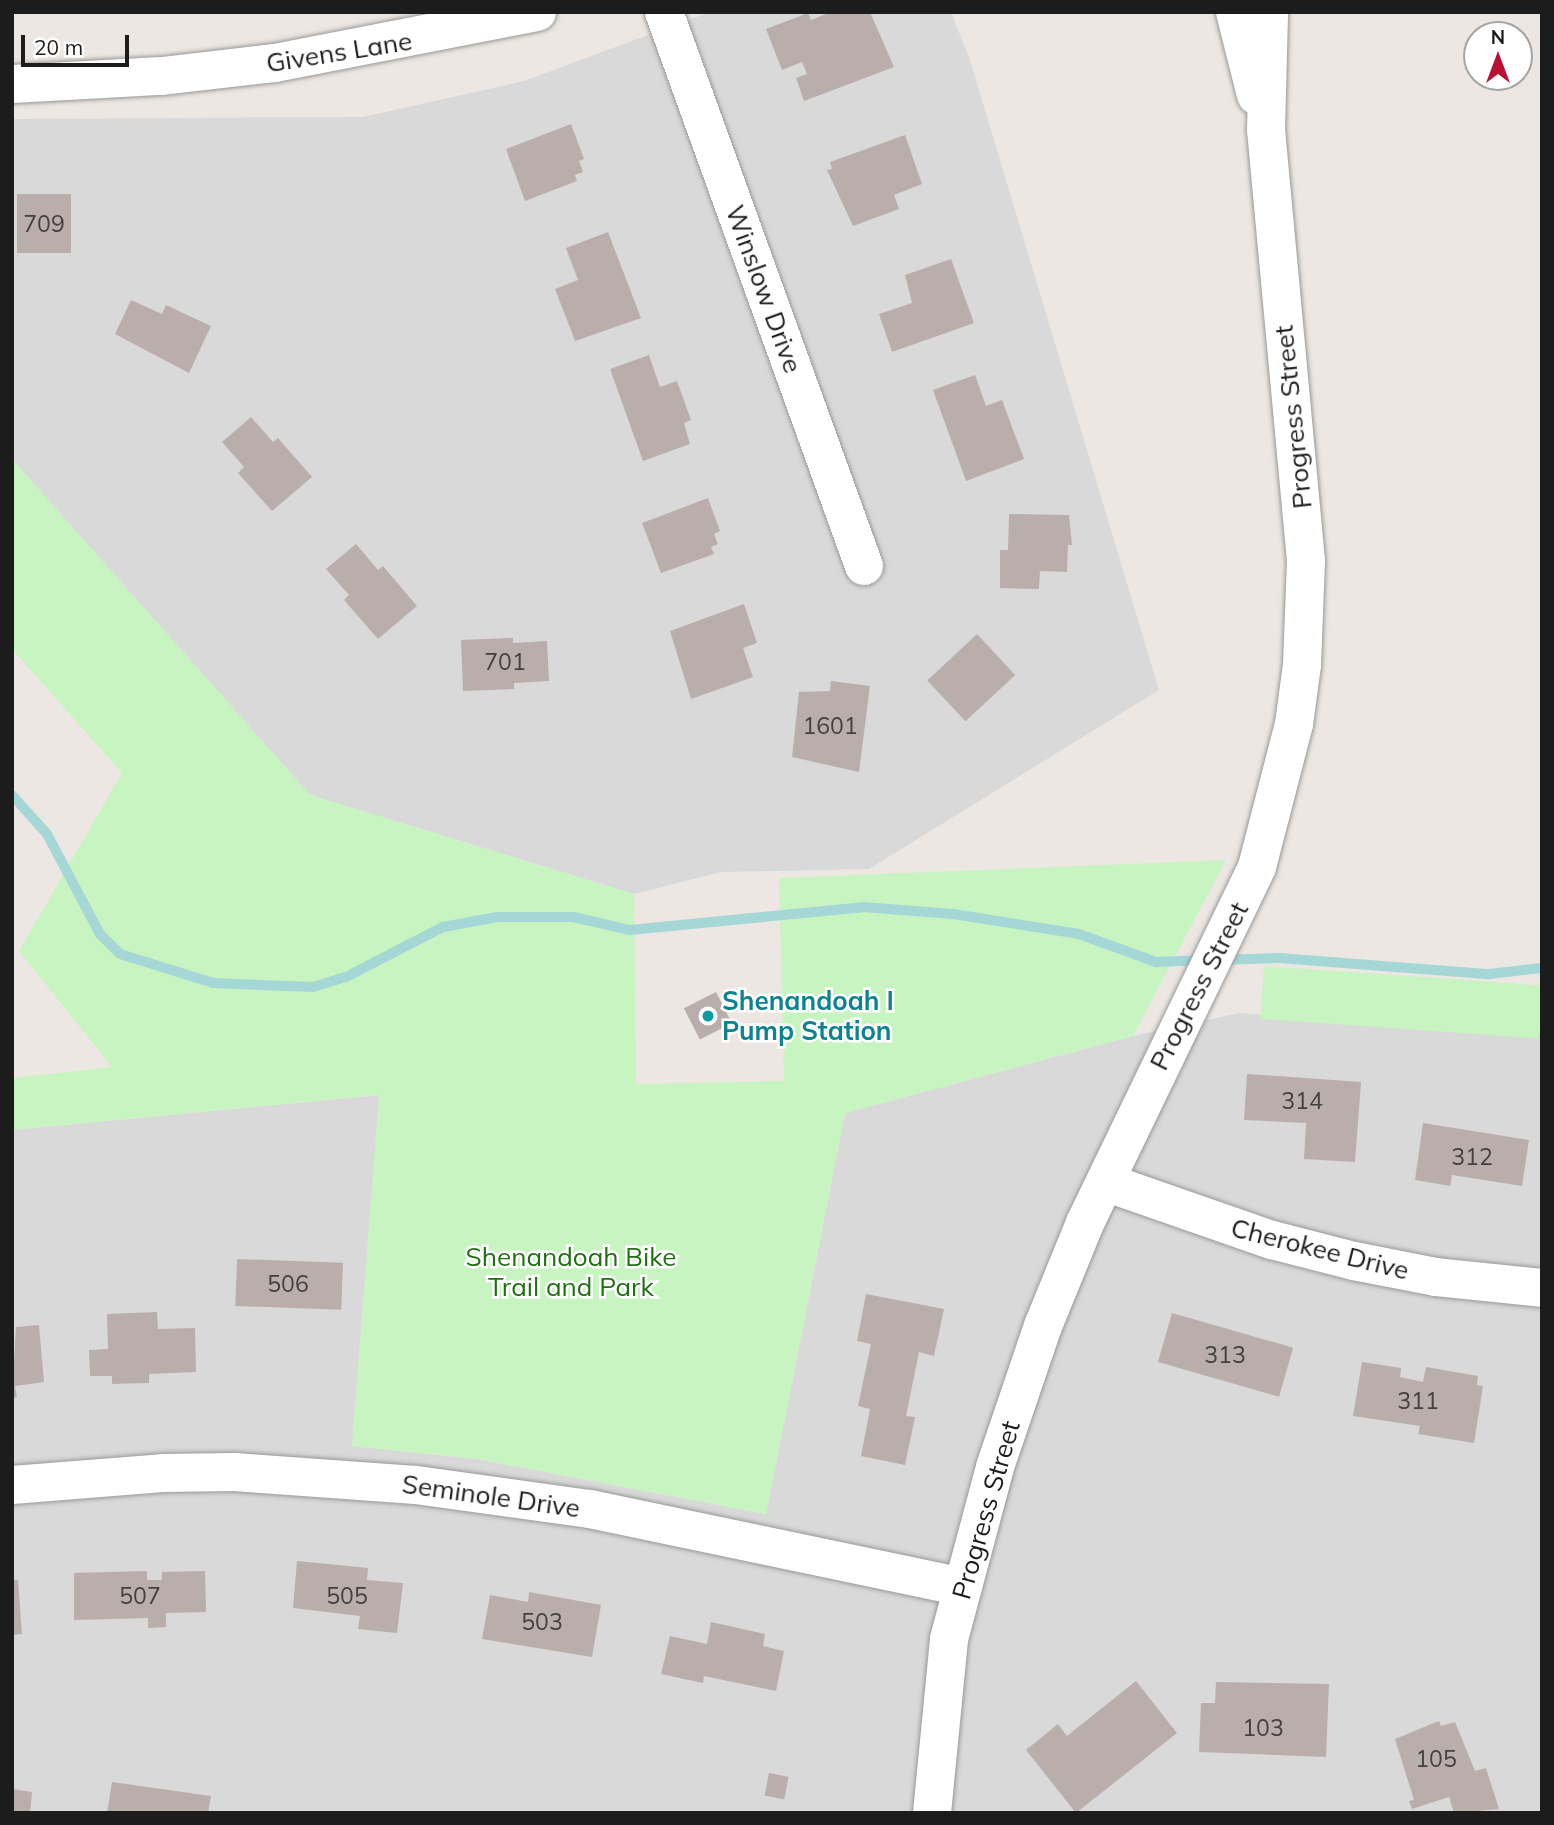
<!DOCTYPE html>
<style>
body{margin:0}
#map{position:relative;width:1554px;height:1825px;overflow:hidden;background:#ece7e2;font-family:Mulish,sans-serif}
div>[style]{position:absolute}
.residential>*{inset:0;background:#dad9d9}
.park>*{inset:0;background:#c8f4c1;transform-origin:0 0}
.stream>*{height:10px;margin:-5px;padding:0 5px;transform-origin:5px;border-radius:5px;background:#a5d7d7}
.building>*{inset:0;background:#b9aeac;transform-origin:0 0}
.roads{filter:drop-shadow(0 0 2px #999) drop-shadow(0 0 2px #999)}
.minor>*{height:38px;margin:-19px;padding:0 19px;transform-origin:19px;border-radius:19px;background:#fff}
.tertiary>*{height:38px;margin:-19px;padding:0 19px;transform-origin:19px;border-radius:19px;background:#fff}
.dots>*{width:19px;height:19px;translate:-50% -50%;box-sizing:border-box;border:4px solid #fff;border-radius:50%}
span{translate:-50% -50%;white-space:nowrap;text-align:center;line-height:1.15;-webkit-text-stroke:5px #fff;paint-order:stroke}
.number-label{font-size:23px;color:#434040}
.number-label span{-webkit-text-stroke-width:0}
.street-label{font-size:26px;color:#1c1c1c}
.culture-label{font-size:26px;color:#0d838f;font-weight:700}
.left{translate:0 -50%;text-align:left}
.park-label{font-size:26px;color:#207013}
.frame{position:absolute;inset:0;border:14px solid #1c1c1c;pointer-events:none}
.north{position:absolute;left:1463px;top:21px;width:70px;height:70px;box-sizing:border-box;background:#fff;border:2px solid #a4a4a4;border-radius:50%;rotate:0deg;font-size:19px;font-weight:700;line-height:28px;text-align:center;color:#1c1c1c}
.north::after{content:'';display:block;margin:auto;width:24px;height:32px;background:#b80f35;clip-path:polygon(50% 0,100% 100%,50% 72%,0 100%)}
.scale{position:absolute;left:21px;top:35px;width:108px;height:32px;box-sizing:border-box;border:4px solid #1c1c1c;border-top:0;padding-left:9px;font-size:21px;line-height:24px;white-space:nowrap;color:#1c1c1c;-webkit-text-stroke:5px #fff;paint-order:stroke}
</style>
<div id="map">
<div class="residential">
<div style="clip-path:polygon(710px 12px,951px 12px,970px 60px,1159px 690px,869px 869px,721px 872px,634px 894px,310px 795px,12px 460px,12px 119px,363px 117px,524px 81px)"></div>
<div style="clip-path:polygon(1239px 1013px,1542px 1034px,1542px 1813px,12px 1813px,12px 1130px,380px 1095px,352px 1446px,477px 1459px,766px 1514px,845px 1113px,1133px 1036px)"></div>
</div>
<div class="park">
<div style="clip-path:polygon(12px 459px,310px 795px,634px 894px,636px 1084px,784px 1081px,779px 878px,1226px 860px,1133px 1036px,845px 1113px,766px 1514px,477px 1459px,352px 1446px,379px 1095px,12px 1130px,12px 1078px,112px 1067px,19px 951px,122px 773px,12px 649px)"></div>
<div style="left:1264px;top:966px;width:279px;height:53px;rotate:4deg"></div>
</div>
<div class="stream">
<div style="left:12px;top:795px;width:52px;rotate:48.1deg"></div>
<div style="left:47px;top:834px;width:113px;rotate:62.1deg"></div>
<div style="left:100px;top:934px;width:28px;rotate:45deg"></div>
<div style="left:120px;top:954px;width:97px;rotate:17.3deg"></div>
<div style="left:213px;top:983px;width:100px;rotate:2.3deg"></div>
<div style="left:313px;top:987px;width:34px;rotate:-17deg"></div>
<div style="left:346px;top:977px;width:109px;rotate:-27.3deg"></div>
<div style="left:443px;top:927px;width:55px;rotate:-10.5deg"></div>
<div style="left:497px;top:917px;width:76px"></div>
<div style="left:573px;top:917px;width:58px;rotate:12.8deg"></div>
<div style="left:630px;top:930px;width:234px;rotate:-5.6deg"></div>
<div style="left:863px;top:907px;width:90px;rotate:4.4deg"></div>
<div style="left:953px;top:914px;width:128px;rotate:9deg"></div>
<div style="left:1079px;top:934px;width:82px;rotate:20deg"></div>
<div style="left:1156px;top:962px;width:48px;rotate:-2.4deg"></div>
<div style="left:1220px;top:960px;width:59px;rotate:-1.9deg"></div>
<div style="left:1279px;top:958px;width:211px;rotate:4.4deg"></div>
<div style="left:1489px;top:974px;width:53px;rotate:-6.5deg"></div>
</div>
<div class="building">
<div style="clip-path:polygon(831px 12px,870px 12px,894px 67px,804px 101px,796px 78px,807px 74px,802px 62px,782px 70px,766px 29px,808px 13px,811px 20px)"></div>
<div style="clip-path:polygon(571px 124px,584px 159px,579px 161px,583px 172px,575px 175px,577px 181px,525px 201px,506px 149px)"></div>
<div style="clip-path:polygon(905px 135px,922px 184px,894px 195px,899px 209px,853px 226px,827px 170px,832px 169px,830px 162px)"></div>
<div style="left:17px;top:194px;width:54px;height:59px"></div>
<div style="clip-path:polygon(608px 232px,641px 318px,575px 341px,555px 289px,578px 280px,566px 248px)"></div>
<div style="clip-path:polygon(951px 259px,974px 323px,892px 352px,879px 314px,912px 303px,905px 275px)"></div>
<div style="clip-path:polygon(131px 300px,162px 314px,166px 305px,211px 326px,189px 373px,115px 334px)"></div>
<div style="clip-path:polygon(649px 355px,660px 387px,677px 381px,691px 420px,684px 423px,690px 444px,643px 461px,610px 369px)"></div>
<div style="clip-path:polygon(975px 375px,986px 406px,1002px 400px,1024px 459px,966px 481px,933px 390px)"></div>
<div style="clip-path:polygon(251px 417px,273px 442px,278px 438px,312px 477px,272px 511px,238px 473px,244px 467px,222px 442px)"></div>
<div style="clip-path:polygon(708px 498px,720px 531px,714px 534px,718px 544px,711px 547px,714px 554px,661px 573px,642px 523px)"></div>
<div style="clip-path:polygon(1009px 514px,1069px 515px,1072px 545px,1068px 545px,1067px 572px,1040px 571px,1039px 589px,1000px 588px,1000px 550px,1008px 550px)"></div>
<div style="clip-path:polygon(356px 544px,378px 570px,383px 566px,417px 606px,378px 639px,344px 600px,349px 595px,326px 569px)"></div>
<div style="clip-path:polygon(744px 604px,757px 643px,743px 648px,753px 677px,691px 699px,670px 631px)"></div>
<div style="left:977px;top:634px;width:56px;height:68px;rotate:47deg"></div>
<div style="clip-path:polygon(513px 638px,513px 643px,547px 641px,549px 681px,514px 683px,514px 689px,463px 691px,461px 640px)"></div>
<div style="clip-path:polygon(831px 681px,870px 686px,859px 772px,792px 757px,799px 692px,830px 691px)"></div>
<div style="left:716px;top:992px;width:35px;height:36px;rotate:63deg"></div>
<div style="clip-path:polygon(1247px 1074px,1361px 1082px,1355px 1162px,1304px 1159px,1306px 1123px,1244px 1120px)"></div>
<div style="clip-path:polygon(1423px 1123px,1529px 1140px,1522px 1186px,1452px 1175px,1450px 1186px,1415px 1180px)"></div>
<div style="left:237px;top:1259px;width:106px;height:47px;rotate:2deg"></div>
<div style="clip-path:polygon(866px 1294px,944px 1309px,934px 1356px,919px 1352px,906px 1416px,915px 1417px,905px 1465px,861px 1456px,870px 1409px,858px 1406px,871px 1344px,857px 1341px)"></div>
<div style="clip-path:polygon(157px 1312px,158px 1329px,195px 1328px,196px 1372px,149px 1374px,149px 1383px,112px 1384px,112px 1376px,90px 1376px,89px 1350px,108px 1349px,107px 1314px)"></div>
<div style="left:1172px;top:1313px;width:126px;height:51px;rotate:16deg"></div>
<div style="clip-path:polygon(39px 1325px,44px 1382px,15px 1386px,17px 1397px,12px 1398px,16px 1327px)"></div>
<div style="clip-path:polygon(1362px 1362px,1401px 1368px,1400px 1377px,1423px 1382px,1426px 1367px,1478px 1376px,1477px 1385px,1483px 1386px,1474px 1443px,1418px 1434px,1420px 1426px,1353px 1416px)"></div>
<div style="clip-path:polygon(297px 1561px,368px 1568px,367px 1580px,403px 1583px,397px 1633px,358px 1629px,360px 1616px,293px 1608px)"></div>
<div style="clip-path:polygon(147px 1571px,147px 1580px,162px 1580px,162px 1572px,205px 1571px,206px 1612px,166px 1613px,166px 1627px,148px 1628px,148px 1618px,74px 1620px,74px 1573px)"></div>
<div style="clip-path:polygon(12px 1580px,18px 1580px,22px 1634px,12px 1635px)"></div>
<div style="clip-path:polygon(529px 1592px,601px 1605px,592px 1657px,482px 1639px,490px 1595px,528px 1602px)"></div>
<div style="clip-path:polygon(711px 1622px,765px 1634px,763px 1646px,784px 1651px,776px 1691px,704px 1676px,703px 1683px,661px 1674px,670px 1636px,707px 1644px)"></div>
<div style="clip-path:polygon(1136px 1681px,1177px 1733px,1076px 1813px,1026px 1750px,1058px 1724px,1067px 1736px)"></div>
<div style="clip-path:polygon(1216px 1682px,1329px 1684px,1326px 1757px,1199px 1752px,1201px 1703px,1215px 1703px)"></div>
<div style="clip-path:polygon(1439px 1721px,1441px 1726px,1455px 1722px,1475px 1771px,1486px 1768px,1499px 1809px,1454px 1813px,1449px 1797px,1412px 1809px,1409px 1801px,1414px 1800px,1395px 1739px)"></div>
<div style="left:769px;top:1773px;width:20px;height:23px;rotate:11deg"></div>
<div style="clip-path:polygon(112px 1782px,211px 1796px,208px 1813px,107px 1813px)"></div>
<div style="clip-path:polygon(12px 1789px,32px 1792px,30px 1813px,12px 1813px)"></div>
</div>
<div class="roads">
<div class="minor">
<div style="left:664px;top:12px;width:589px;rotate:70.15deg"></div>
<div style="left:1105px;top:1182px;width:177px;rotate:19.2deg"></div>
<div style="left:1272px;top:1240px;width:85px;rotate:14.4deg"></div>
<div style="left:1354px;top:1261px;width:84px;rotate:11deg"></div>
<div style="left:1436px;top:1277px;width:107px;rotate:5.9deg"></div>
<div style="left:12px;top:1485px;width:151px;rotate:-4.5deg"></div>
<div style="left:163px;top:1473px;width:71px;rotate:-0.8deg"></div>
<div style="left:234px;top:1472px;width:182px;rotate:4.1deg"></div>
<div style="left:416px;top:1485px;width:176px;rotate:7.9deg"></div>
<div style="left:590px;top:1509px;width:381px;rotate:11.8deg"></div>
</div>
<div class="tertiary">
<div style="left:1235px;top:12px;width:86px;rotate:75.8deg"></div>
<div style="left:12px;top:84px;width:150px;rotate:-3.1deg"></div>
<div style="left:162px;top:76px;width:114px;rotate:-6.6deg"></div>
<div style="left:275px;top:63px;width:267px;rotate:-11deg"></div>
<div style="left:932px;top:1813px;width:175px;rotate:-84.4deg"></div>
<div style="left:949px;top:1639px;width:178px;rotate:-75deg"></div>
<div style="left:995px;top:1467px;width:149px;rotate:-71.2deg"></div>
<div style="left:1043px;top:1326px;width:111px;rotate:-67.8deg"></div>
<div style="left:1085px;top:1223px;width:395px;rotate:-64.2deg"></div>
<div style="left:1257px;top:867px;width:148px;rotate:-75.5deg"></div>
<div style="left:1294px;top:724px;width:60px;rotate:-82.3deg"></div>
<div style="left:1302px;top:665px;width:104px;rotate:-87.8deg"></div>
<div style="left:1306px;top:561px;width:433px;rotate:-95.3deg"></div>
<div style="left:1266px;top:130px;width:118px;rotate:-88.5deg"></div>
</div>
</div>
<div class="dots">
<div style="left:708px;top:1016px;background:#0f9aa8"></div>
</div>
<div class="number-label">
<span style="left:44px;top:224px">709</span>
<span style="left:505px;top:662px">701</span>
<span style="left:830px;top:726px">1601</span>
<span style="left:1302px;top:1101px">314</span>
<span style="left:1472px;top:1157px">312</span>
<span style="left:288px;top:1284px">506</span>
<span style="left:1225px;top:1355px">313</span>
<span style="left:1418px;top:1401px">311</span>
<span style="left:140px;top:1596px">507</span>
<span style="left:347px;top:1596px">505</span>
<span style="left:542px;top:1622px">503</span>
<span style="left:1263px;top:1728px">103</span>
<span style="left:1436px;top:1759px">105</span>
</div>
<div class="street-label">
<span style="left:339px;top:52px;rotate:-9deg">Givens Lane</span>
<span style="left:764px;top:289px;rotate:70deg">Winslow Drive</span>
<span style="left:1293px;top:417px;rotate:-96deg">Progress Street</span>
<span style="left:1199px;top:986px;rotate:-63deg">Progress Street</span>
<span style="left:1320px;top:1249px;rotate:14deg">Cherokee Drive</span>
<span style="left:491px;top:1496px;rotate:8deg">Seminole Drive</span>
<span style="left:986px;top:1510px;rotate:-74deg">Progress Street</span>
</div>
<div class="culture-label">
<span class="left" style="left:722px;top:1016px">Shenandoah I<br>Pump Station</span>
</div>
<div class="park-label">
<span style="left:571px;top:1272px">Shenandoah Bike<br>Trail and Park</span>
</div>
<div class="frame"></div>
<div class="north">N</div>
<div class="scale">20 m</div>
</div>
